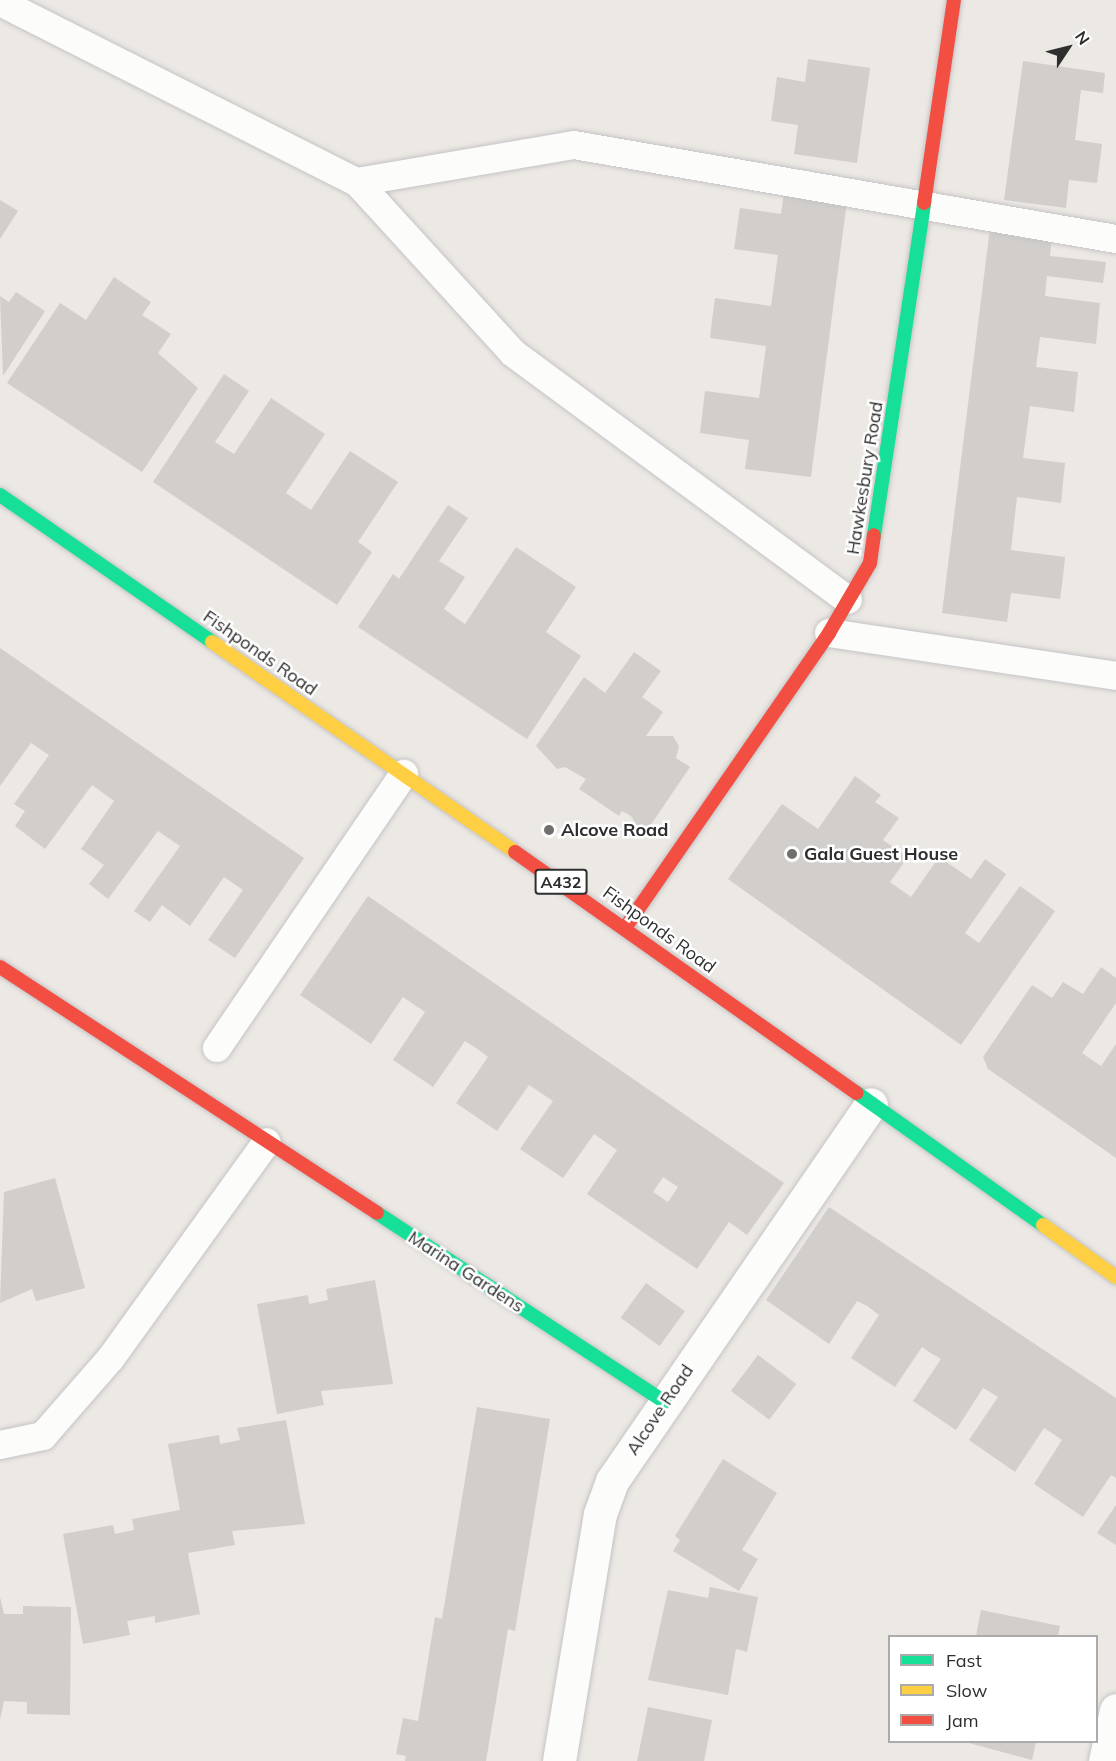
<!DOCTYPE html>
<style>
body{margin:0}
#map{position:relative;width:1116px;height:1761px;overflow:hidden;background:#ece8e4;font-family:Mulish,sans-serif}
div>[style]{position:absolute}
.building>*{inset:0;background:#d1cecb;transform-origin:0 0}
.roads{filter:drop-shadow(0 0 2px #c5c4c5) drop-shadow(0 0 2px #c5c4c5)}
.lane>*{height:28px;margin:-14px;padding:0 14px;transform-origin:14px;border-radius:14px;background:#fcfcfb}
.street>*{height:33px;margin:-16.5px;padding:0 16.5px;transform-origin:16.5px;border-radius:16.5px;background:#fcfcfb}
.fast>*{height:14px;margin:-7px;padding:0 7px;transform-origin:7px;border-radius:7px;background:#16e098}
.slow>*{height:14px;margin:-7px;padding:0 7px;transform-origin:7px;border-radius:7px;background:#ffcf43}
.jam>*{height:14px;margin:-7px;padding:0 7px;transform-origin:7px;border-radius:7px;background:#f24e42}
.dots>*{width:16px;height:16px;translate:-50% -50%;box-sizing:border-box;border:3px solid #fff;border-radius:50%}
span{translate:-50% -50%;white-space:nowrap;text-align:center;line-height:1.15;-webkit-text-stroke:5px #fff;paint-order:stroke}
.shield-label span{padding:2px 4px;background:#fff;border:2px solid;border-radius:4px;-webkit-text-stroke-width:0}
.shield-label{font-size:16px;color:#2e2e2e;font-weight:700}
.street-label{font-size:18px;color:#2e2e2e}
.poi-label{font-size:18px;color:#2e2e2e;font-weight:700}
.left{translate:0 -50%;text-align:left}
.legend{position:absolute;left:888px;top:1635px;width:210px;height:108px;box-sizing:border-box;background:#fff;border:2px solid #ababab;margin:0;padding:8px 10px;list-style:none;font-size:18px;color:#2e2e2e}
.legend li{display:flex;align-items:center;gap:12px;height:30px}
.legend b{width:30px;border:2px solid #ababab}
.north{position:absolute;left:1038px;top:18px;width:60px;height:60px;-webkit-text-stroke:4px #fff;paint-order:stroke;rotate:55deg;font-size:16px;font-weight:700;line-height:24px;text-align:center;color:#2e2e2e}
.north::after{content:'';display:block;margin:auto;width:21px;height:27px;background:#2e2e2e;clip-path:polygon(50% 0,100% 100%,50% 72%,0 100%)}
</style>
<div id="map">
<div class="building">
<div style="clip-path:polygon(808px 59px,870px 68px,857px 163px,794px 154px,798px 125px,771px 121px,777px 77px,805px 82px)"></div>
<div style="clip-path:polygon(1023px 61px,1105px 73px,1103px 93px,1081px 90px,1075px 140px,1102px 144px,1097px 183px,1069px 180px,1066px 208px,1004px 200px)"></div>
<div style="clip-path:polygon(784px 192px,847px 201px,811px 477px,745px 469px,749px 440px,700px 433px,705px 391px,759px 398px,766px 346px,710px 338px,712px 320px,715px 298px,771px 306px,778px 255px,734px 249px,740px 208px,781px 214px)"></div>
<div style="clip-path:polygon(0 200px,18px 211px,0 239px)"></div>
<div style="clip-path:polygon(990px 228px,1052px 236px,1050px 256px,1106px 262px,1103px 283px,1047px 276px,1045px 296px,1100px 303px,1096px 344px,1040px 337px,1036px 367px,1078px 372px,1074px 412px,1030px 406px,1023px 458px,1065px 463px,1061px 503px,1017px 497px,1011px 550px,1065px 557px,1063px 577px,1060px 599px,1011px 593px,1007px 622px,942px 613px)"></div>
<div style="clip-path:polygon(114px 277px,151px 302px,142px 315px,171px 334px,158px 353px,198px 388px,142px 472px,7px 383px,60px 303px,86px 320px)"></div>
<div style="clip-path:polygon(16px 292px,45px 311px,3px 376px,0 296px,9px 302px)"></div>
<div style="clip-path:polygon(224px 374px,249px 391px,215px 442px,234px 454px,271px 398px,325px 434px,286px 493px,311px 510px,350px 451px,398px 482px,358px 542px,372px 552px,337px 605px,153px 482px)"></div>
<div style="clip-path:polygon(448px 505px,468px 518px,439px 561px,465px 577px,444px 609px,459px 620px,465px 624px,516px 547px,576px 587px,546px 632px,581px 656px,527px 739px,358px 627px,393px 574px,399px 579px)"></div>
<div style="clip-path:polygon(0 648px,304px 858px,235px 958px,208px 940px,243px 890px,224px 877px,190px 926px,162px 905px,150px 922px,134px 911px,180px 846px,158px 831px,108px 899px,89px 884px,104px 865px,81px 849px,114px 801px,92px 785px,45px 849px,15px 826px,25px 811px,14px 804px,49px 755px,31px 743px,0 786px)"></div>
<div style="clip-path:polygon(634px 652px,661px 671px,642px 697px,663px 712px,646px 736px,673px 736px,679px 746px,676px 758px,690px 767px,648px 829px,639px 829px,631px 816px,622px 811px,619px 816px,579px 789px,586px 779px,565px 767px,557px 769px,536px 746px,584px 677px,605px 693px)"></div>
<div style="clip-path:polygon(855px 776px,881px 795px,875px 802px,899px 818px,883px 840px,908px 857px,890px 882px,911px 897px,939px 857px,971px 879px,985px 859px,1006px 874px,965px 933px,979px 943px,1020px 886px,1055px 911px,961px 1045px,728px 879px,782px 804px,818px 829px)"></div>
<div style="clip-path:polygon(evenodd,368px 896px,784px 1183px,747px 1235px,729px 1222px,697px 1269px,587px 1194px,617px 1150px,594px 1134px,563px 1178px,520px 1149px,553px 1101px,529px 1085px,497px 1131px,456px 1103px,488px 1057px,479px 1050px,465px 1041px,433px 1087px,393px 1060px,425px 1012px,403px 997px,371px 1044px,300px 995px,368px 896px,663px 1177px,678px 1187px,668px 1202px,653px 1192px,663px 1177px)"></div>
<div style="clip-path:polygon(1101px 967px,1116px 978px,1116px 1003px,1082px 1053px,1101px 1066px,1116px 1044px,1116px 1158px,988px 1069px,983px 1057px,1032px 985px,1052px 998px,1063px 982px,1083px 994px)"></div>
<div style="clip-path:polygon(55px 1178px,85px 1288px,36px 1301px,32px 1289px,0 1303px,4px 1192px)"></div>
<div style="clip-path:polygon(829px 1207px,1116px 1398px,1116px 1478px,1111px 1475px,1083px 1517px,1034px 1484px,1062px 1440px,1052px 1433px,1044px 1428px,1015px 1472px,969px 1440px,998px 1397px,990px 1392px,983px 1388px,956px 1430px,913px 1401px,941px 1359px,929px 1352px,922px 1347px,895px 1387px,851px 1358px,879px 1315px,867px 1306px,857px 1301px,829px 1344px,766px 1300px)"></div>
<div style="clip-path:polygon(375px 1280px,393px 1384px,321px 1391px,324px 1405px,277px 1414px,257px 1304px,308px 1295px,309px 1304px,328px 1300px,326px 1289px)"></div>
<div style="left:646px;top:1283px;width:48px;height:43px;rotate:36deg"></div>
<div style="left:758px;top:1355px;width:48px;height:45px;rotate:37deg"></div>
<div style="clip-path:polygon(477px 1407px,550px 1419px,515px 1631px,508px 1629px,486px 1761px,405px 1761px,406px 1756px,396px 1754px,403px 1718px,418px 1721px,435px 1617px,442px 1619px)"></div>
<div style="clip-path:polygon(286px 1420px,305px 1524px,232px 1531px,235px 1545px,188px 1553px,200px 1614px,155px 1623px,155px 1616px,127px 1621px,130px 1635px,83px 1644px,63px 1534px,113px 1525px,115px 1534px,134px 1530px,132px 1519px,180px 1510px,168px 1444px,219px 1435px,220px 1444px,240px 1440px,237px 1428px)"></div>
<div style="clip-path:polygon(723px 1459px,777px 1493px,742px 1550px,758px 1559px,739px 1591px,673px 1551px,680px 1540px,675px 1536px)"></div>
<div style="clip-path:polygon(1116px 1505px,1116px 1545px,1097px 1533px)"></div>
<div style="clip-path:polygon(710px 1587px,758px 1597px,747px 1652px,736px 1649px,728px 1695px,648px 1680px,668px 1590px,708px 1598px)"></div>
<div style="clip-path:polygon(0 1597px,4px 1614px,23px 1614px,23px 1606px,71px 1607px,70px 1715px,27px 1714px,27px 1702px,4px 1701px,0 1720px)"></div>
<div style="clip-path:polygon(981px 1610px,1060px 1626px,1058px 1636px,976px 1636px)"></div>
<div style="clip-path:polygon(648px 1707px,712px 1720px,704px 1761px,637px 1761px)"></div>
<div style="clip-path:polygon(965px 1742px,1036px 1742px,1032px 1760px)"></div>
</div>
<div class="roads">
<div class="lane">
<div style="left:0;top:2px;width:400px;rotate:26.8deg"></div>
<div style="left:357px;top:182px;width:231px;rotate:47.6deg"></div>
<div style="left:513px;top:353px;width:416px;rotate:36.4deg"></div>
<div style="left:357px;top:182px;width:220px;rotate:-9.7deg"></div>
<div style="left:574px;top:145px;width:550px;rotate:9.84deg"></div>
<div style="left:829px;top:633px;width:290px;rotate:8.5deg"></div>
<div style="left:217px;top:1048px;width:332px;rotate:-55.7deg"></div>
<div style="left:0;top:1445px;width:44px;rotate:-11.8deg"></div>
<div style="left:43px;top:1436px;width:103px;rotate:-48.9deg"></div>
<div style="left:111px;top:1358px;width:266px;rotate:-54.2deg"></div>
</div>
<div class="street">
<div style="left:559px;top:1761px;width:250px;rotate:-80.6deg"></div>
<div style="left:600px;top:1514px;width:35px;rotate:-70deg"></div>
<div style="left:612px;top:1481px;width:457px;rotate:-55.5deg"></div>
<div style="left:1105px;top:1761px;width:52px;rotate:-77.8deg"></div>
</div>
<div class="fast">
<div style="left:0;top:495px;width:258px;rotate:34.7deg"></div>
<div style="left:874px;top:535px;width:336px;rotate:-81.4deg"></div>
<div style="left:857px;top:1093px;width:228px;rotate:35.4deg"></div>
<div style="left:377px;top:1213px;width:344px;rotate:33.3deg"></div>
</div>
<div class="slow">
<div style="left:212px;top:642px;width:369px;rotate:34.7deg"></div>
<div style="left:1043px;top:1225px;width:90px;rotate:35.5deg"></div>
</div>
<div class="jam">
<div style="left:924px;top:203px;width:205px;rotate:-81.6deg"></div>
<div style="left:515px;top:852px;width:418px;rotate:35.2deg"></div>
<div style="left:625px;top:928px;width:359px;rotate:-55.3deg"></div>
<div style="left:829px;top:633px;width:81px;rotate:-59.6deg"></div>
<div style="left:870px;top:563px;width:28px;rotate:-82deg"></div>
<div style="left:0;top:967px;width:450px;rotate:33.1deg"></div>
</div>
</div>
<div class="dots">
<div style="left:549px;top:830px;background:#706f6e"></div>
<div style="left:792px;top:854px;background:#706f6e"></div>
</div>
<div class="shield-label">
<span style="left:561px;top:882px">A432</span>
</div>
<div class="street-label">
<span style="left:865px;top:478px;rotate:-81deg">Hawkesbury Road</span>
<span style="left:260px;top:653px;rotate:35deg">Fishponds Road</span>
<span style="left:659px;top:930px;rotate:36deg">Fishponds Road</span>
<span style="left:466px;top:1272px;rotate:33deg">Marina Gardens</span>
<span style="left:660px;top:1410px;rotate:-56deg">Alcove Road</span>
</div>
<div class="poi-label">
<span class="left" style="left:561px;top:830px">Alcove Road</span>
<span class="left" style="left:804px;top:854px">Gala Guest House</span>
</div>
<ul class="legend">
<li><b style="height:8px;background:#16e098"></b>Fast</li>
<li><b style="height:8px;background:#ffcf43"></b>Slow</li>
<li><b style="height:8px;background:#f24e42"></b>Jam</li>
</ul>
<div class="north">N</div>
</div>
